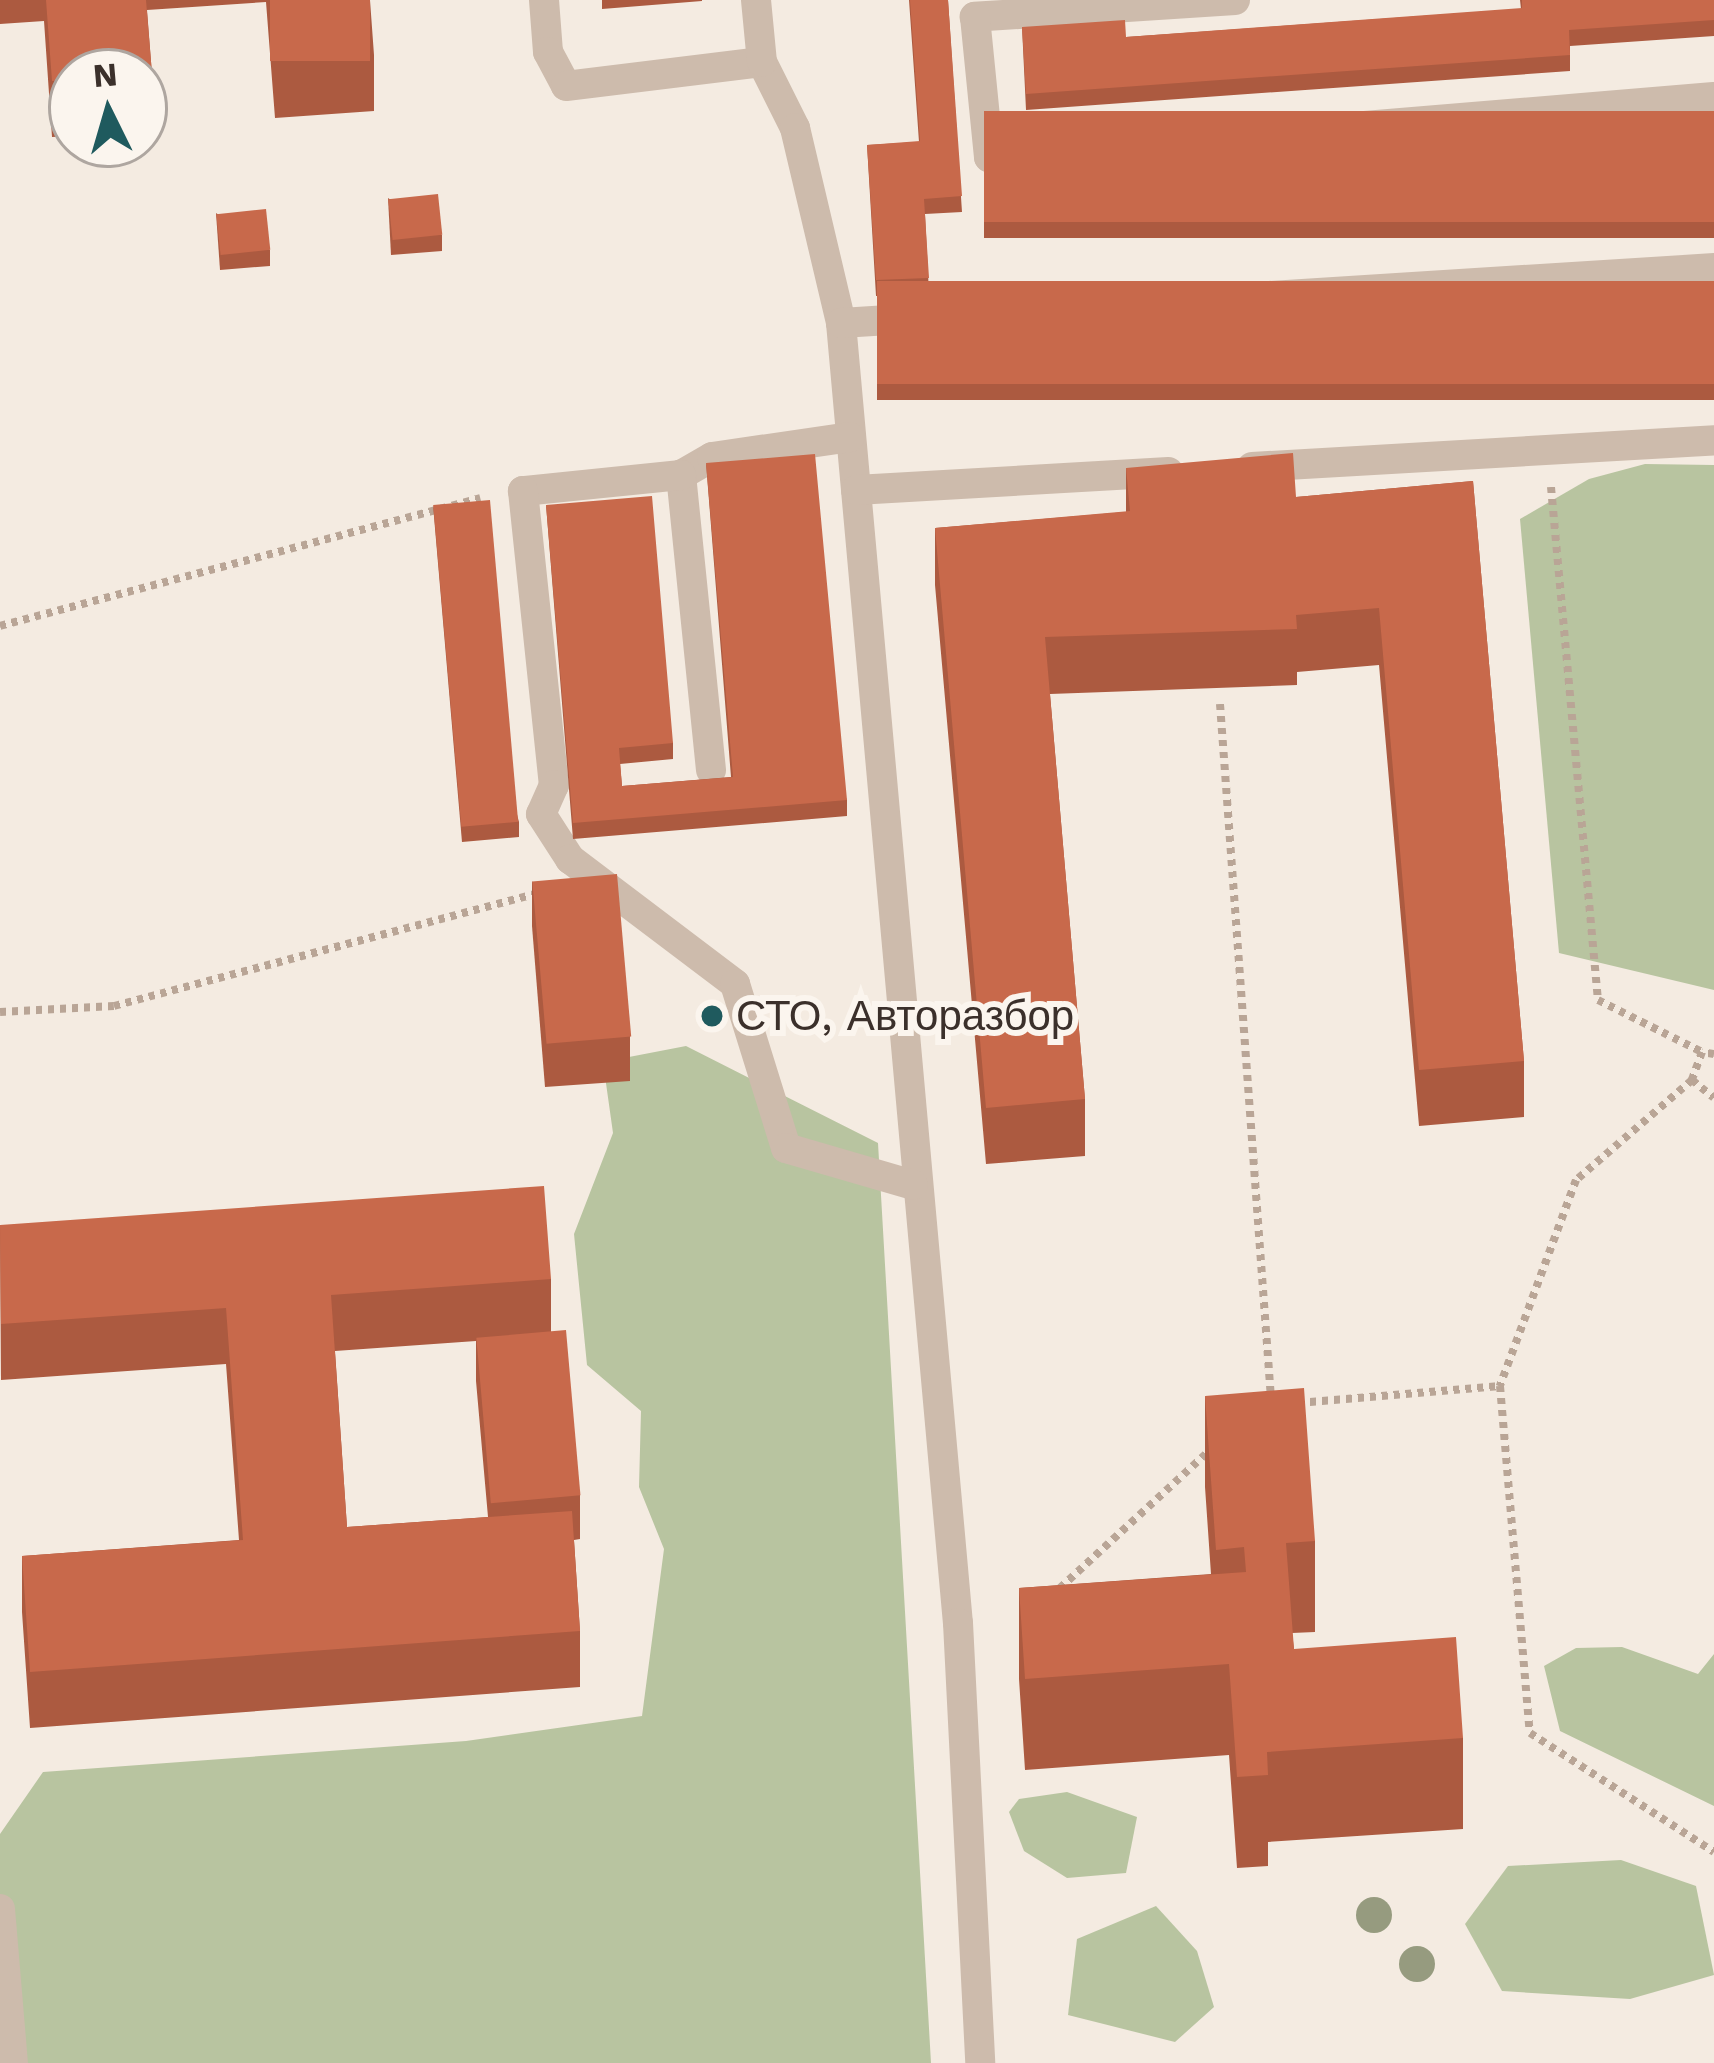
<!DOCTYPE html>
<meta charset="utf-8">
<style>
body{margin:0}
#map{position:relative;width:1714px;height:2063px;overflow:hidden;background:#f4ebe1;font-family:"Work Sans",sans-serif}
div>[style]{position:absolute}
.green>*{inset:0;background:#b8c4a0}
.path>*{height:8px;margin-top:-4px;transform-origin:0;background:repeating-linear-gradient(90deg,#b9a596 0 6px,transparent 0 12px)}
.lane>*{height:30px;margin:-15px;padding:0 15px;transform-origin:15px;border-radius:15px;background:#cdbbac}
.trees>*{width:36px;height:36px;margin:-18px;border-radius:50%;background:#969b7f}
.wall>*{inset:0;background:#ac5a40;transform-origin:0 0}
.building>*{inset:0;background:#c8694b;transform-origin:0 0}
.dots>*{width:33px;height:33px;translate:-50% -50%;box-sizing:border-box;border:6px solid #fbf5ee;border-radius:50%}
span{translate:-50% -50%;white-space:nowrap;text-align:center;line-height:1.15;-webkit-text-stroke:12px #fbf5ee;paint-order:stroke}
.poi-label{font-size:42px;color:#3b302b}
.left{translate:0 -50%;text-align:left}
.north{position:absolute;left:48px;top:48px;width:120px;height:120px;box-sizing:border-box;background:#fbf5ee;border:3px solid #aea6a0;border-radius:50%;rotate:355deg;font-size:33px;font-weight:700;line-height:48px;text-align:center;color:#3b302b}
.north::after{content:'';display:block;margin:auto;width:42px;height:54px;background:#1f5a5e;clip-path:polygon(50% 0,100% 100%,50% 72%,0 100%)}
</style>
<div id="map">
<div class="green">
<div style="clip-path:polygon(1645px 464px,1714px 465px,1714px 990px,1559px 953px,1520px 519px,1589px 479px)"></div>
<div style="clip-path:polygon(686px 1046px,878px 1143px,931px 2063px,0 2063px,0 1834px,43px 1772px,466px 1741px,642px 1716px,664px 1549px,639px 1487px,641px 1411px,587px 1365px,574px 1234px,613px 1133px,603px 1062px)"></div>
<div style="clip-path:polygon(1622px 1647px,1698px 1674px,1714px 1654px,1714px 1806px,1560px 1731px,1544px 1666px,1576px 1648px)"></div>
<div style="clip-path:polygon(1067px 1792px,1137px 1817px,1126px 1873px,1067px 1878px,1024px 1851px,1009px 1812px,1019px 1799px)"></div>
<div style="clip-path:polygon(1621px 1860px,1696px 1886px,1714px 1975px,1630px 1999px,1502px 1991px,1465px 1924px,1508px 1866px)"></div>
<div style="clip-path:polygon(1156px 1906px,1197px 1951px,1214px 2007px,1175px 2042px,1068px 2015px,1077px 1939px)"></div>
</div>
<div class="path">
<div style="left:1551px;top:487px;width:515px;rotate:84.77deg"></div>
<div style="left:1598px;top:1000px;width:116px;rotate:26.6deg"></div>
<div style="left:0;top:626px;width:497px;rotate:-14.9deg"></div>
<div style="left:1220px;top:704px;width:696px;rotate:85.8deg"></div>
<div style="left:0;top:1012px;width:114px;rotate:-3deg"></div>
<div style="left:114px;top:1006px;width:441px;rotate:-14.9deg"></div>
<div style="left:1714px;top:1054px;width:12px;rotate:-171deg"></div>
<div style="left:1702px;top:1052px;width:30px;rotate:110deg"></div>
<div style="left:1692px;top:1080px;width:153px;rotate:139.2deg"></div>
<div style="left:1576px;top:1180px;width:220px;rotate:110.3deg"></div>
<div style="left:1500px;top:1386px;width:348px;rotate:85.1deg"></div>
<div style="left:1530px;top:1733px;width:219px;rotate:32.9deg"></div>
<div style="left:1692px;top:1080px;width:28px;rotate:39deg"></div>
<div style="left:1298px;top:1403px;width:203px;rotate:-4.8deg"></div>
<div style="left:1060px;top:1588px;width:207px;rotate:-42.6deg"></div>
</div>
<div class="lane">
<div style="left:544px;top:0;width:52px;rotate:85.6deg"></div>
<div style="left:548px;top:52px;width:38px;rotate:62deg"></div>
<div style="left:566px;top:86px;width:197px;rotate:-7deg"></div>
<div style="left:762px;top:62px;width:74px;rotate:63.4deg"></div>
<div style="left:795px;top:128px;width:200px;rotate:76.7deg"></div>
<div style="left:841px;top:323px;width:1305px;rotate:84.86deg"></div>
<div style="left:958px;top:1623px;width:441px;rotate:87.1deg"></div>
<div style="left:756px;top:0;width:62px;rotate:84.5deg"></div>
<div style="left:1235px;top:0;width:261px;rotate:176.3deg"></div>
<div style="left:975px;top:17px;width:141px;rotate:84.3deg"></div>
<div style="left:989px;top:157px;width:727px;rotate:-4.73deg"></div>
<div style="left:841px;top:323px;width:875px;rotate:-3.6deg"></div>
<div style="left:1252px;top:467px;width:463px;rotate:-3.3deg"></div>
<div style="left:681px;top:475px;width:36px;rotate:-30deg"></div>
<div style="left:712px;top:457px;width:139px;rotate:-8.2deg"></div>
<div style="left:856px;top:490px;width:313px;rotate:-3.3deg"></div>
<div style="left:711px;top:770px;width:297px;rotate:-95.8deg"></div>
<div style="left:681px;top:475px;width:159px;rotate:174.2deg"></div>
<div style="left:523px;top:491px;width:296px;rotate:84deg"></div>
<div style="left:554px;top:785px;width:32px;rotate:114deg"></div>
<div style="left:541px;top:814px;width:54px;rotate:57.2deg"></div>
<div style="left:570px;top:859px;width:207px;rotate:37.1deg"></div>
<div style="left:735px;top:984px;width:172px;rotate:72.7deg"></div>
<div style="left:786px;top:1148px;width:132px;rotate:16.2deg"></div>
<div style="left:0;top:1909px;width:155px;rotate:85.2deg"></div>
</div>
<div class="trees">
<div style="left:1374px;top:1915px"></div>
<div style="left:1417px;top:1964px"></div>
</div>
<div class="wall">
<div style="clip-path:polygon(0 0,370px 0,374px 55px,374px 111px,275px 118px,266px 2px,147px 10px,152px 74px,152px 130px,144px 131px,144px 72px,72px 72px,72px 136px,52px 137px,44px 21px,0 24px)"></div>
<div style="clip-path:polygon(602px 0,702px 0,702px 1px,602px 9px)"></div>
<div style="clip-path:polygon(909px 0,948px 0,962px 212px,925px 214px,929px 293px,876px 296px,867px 145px,919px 142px)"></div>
<div style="clip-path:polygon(1520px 0,1714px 0,1714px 36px,1570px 46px,1570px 71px,1026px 110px,1022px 27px,1126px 37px,1521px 9px)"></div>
<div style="left:1714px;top:111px;width:127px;height:730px;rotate:90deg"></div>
<div style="clip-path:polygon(388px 198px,442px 235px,442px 251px,391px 255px)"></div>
<div style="clip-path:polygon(216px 213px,270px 250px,270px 266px,220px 270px)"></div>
<div style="left:1714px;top:281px;width:119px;height:837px;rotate:90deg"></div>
<div style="clip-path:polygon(706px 463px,847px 800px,847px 816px,573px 839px,546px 505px,673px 743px,673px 759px,620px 764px,622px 786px,731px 777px)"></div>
<div style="clip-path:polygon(1126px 468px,1296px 497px,1473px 481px,1524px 1061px,1524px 1117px,1419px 1126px,1379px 665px,1297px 672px,1297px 685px,1050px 694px,1085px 1099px,1085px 1156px,986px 1164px,935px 585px,935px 528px,1126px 512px)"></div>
<div style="clip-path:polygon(433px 505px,519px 822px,519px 837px,462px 842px)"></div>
<div style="clip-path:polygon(532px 881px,630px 1036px,630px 1081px,545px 1087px,532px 926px)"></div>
<div style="clip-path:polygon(evenodd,0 1225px,551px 1279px,551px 1331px,580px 1495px,580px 1539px,574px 1540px,580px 1631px,580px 1687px,30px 1728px,22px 1612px,22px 1556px,239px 1540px,226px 1364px,1px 1380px,0 1225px,476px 1341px,476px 1381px,488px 1517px,347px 1527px,335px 1351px,476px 1341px)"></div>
<div style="clip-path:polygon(1205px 1396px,1315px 1541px,1315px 1632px,1292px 1633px,1294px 1649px,1463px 1738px,1463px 1829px,1268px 1842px,1268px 1866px,1237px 1868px,1229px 1755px,1025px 1770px,1019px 1679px,1019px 1588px,1211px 1574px,1205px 1487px)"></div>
</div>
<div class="building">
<div style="clip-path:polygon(46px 0,146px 0,152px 74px,144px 75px,144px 72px,72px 72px,72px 80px,52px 81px)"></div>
<div style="left:270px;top:0;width:100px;height:61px"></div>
<div style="clip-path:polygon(910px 0,948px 0,962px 196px,924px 199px,929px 278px,876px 280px,867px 145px,920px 141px)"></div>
<div style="clip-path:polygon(1522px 0,1714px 0,1714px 20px,1569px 30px,1570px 55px,1026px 94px,1022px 27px,1125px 20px,1126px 37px,1522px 8px)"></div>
<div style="left:1714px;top:111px;width:111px;height:730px;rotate:90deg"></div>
<div style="left:438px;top:194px;width:41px;height:50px;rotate:84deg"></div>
<div style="left:266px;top:209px;width:41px;height:50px;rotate:84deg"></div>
<div style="left:1714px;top:281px;width:103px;height:837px;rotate:90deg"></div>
<div style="clip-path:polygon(1293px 453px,1296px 497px,1473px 481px,1524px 1061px,1419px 1070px,1379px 608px,1296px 615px,1297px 629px,1045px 637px,1085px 1099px,986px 1108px,935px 528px,1130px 511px,1126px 468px)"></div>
<div style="clip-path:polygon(815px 454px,847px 800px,573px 823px,546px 505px,652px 496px,673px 743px,619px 748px,622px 786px,733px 777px,706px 463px)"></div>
<div style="left:490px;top:500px;width:323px;height:57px;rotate:85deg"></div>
<div style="left:617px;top:874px;width:163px;height:85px;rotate:85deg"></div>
<div style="clip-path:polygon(544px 1186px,551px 1279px,331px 1295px,347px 1527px,572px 1511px,580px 1631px,30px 1672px,22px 1556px,243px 1540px,226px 1308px,1px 1324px,0 1225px)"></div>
<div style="left:566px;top:1330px;width:166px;height:90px;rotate:85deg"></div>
<div style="clip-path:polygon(1304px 1388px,1315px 1541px,1286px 1543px,1294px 1649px,1456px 1637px,1463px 1738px,1267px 1752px,1268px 1775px,1237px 1777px,1229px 1664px,1025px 1679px,1019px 1588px,1246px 1572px,1244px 1547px,1216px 1550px,1205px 1396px)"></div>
</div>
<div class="dots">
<div style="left:712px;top:1016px;background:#1f5a5e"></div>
</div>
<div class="poi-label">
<span class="left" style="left:736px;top:1016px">СТО, Авторазбор</span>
</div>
<div class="north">N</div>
</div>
